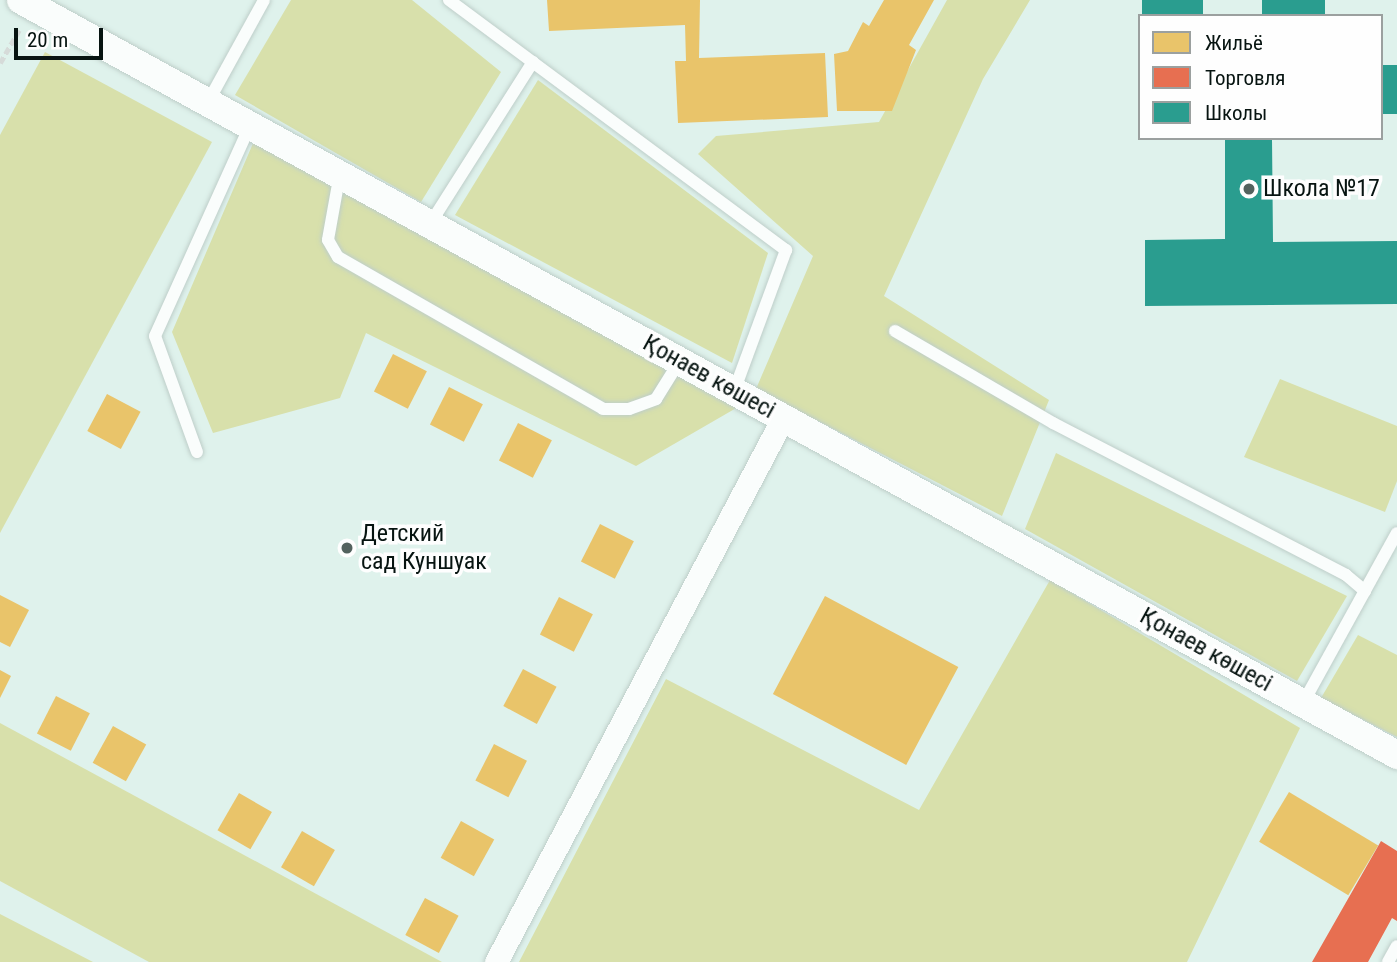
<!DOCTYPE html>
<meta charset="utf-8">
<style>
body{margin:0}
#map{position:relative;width:1397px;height:962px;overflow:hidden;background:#dff2ec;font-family:"Roboto Condensed",sans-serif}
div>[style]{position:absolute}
.green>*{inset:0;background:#d8e0ab}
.homes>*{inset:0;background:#e9c46a;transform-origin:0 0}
.shops>*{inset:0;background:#e76f51}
.schools>*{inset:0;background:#2a9d8f;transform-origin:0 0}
.path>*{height:4.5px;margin-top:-2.25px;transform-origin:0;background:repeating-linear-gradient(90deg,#d6dbd9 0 7px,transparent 0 10.5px)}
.roads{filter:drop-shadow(0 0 2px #becec9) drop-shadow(0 0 2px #becec9)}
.service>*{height:12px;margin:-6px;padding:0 6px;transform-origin:6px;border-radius:6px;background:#fafdfc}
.minor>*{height:23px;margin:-11.5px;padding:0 11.5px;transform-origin:11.5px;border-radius:11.5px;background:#fafdfc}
.tertiary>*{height:28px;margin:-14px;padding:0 14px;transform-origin:14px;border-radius:14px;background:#fafdfc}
.dots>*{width:19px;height:19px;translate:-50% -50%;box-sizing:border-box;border:4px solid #fefefe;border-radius:50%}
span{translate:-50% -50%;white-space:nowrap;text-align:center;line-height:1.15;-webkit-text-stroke:7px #fefefe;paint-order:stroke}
.poi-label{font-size:24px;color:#071411}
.left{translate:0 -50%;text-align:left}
.street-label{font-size:24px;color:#071411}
.legend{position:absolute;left:1138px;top:14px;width:245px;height:126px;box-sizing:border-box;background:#fefefe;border:2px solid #9ba09f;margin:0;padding:9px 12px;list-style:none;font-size:21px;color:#071411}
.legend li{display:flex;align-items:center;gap:14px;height:35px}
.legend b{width:35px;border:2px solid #9ba09f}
.scale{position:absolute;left:14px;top:28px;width:89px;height:32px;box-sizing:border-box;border:4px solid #071411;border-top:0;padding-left:9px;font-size:21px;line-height:24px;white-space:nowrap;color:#071411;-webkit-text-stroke:5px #fefefe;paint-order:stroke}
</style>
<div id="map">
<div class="green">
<div style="clip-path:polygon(291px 0,412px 0,501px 72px,421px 202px,235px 95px)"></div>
<div style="clip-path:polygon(947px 0,1030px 0,983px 79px,884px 296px,1049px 400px,1002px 516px,756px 389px,813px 256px,698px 154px,716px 136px,879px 122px)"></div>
<div style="clip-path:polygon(45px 52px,212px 142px,0 533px,0 135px)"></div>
<div style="clip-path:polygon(538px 80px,768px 253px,732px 363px,455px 215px)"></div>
<div style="clip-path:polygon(254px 141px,738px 407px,636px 466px,366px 333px,340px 398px,213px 433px,172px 332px)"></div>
<div style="clip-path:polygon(1280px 379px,1397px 426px,1397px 481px,1385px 512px,1244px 457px)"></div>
<div style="clip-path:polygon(1056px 453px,1347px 596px,1297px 681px,1025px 529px)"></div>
<div style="clip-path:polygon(1050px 580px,1300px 728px,1187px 962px,519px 962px,666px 679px,919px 810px)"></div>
<div style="clip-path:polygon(1358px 635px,1397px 655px,1397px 737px,1321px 698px)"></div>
<div style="clip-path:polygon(0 723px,442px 962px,149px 962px,0 881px)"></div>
<div style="clip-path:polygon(0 914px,93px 962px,0 962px)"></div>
</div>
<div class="homes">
<div style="clip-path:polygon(547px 0,700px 0,699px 58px,825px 53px,828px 117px,678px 123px,675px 61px,686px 61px,685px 25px,549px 31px)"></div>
<div style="clip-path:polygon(884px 0,934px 0,909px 45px,916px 50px,892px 111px,837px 111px,834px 54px,848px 51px,863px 22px,869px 26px)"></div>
<div style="left:393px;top:354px;width:38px;height:42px;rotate:27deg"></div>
<div style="left:449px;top:387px;width:38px;height:42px;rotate:27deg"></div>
<div style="left:107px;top:394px;width:38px;height:42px;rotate:28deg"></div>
<div style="left:518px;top:423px;width:38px;height:42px;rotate:27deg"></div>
<div style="left:600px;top:524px;width:38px;height:42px;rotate:27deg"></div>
<div style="clip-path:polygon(0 595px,29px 610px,10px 647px,0 642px)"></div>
<div style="left:825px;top:596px;width:151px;height:111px;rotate:28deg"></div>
<div style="left:559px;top:597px;width:38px;height:42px;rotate:27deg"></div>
<div style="left:523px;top:669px;width:38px;height:42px;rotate:28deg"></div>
<div style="clip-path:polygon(0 670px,11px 676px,0 698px)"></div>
<div style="left:56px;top:696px;width:38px;height:42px;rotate:27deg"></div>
<div style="left:113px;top:726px;width:38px;height:42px;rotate:29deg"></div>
<div style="left:494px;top:744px;width:37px;height:41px;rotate:27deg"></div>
<div style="left:1289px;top:792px;width:104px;height:58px;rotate:31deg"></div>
<div style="left:239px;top:793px;width:38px;height:43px;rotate:30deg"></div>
<div style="left:461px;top:821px;width:38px;height:42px;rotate:29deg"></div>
<div style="left:302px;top:831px;width:38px;height:42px;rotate:30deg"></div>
<div style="left:425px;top:898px;width:38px;height:42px;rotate:28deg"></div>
</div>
<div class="shops">
<div style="clip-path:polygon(1381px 841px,1397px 851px,1397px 921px,1392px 918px,1368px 962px,1312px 962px)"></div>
</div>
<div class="schools">
<div style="left:1142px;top:0;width:61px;height:16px"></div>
<div style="left:1262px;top:0;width:63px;height:16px"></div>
<div style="left:1381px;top:65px;width:16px;height:49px"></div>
<div style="clip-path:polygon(1225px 138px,1272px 138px,1273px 242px,1397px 241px,1397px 304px,1145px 306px,1145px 240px,1225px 239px)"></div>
</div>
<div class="path">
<div style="left:0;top:63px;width:38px;rotate:-60deg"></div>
</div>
<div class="roads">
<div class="service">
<div style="left:449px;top:0;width:420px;rotate:36.6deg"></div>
<div style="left:786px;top:250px;width:150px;rotate:110.2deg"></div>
<div style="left:208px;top:102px;width:116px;rotate:-61.2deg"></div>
<div style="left:340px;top:173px;width:68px;rotate:100.2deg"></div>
<div style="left:328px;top:240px;width:20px;rotate:60deg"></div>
<div style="left:338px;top:257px;width:305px;rotate:29.8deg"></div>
<div style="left:603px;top:409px;width:26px"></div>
<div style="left:629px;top:409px;width:29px;rotate:-20deg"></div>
<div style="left:656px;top:399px;width:44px;rotate:-58.1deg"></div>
<div style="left:430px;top:224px;width:192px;rotate:-57.6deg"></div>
<div style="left:895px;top:331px;width:183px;rotate:30.2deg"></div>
<div style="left:1053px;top:423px;width:330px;rotate:27.4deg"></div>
<div style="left:1346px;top:575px;width:25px;rotate:40deg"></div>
<div style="left:197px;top:452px;width:123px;rotate:-109.9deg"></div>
<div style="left:155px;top:336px;width:230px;rotate:-65.7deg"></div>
<div style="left:1303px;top:703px;width:194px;rotate:-61.1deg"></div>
<div style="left:1388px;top:962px;width:18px;rotate:-61deg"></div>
</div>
<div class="minor">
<div style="left:496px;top:962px;width:615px;rotate:-62.19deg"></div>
</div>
<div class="tertiary">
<div style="left:21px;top:0;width:1570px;rotate:28.75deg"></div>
</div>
</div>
<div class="dots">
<div style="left:1249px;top:189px;background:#53625e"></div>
<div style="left:347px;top:548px;background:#53625e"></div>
</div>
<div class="poi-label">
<span class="left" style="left:1263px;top:189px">Школа №17</span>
<span class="left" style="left:361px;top:548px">Детский<br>сад Куншуак</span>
</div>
<div class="street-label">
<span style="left:709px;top:377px;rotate:29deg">Қонаев көшесі</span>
<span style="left:1206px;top:650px;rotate:29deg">Қонаев көшесі</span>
</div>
<ul class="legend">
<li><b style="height:19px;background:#e9c46a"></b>Жильё</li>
<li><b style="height:19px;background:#e76f51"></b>Торговля</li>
<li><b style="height:19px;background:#2a9d8f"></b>Школы</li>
</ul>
<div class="scale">20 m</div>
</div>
